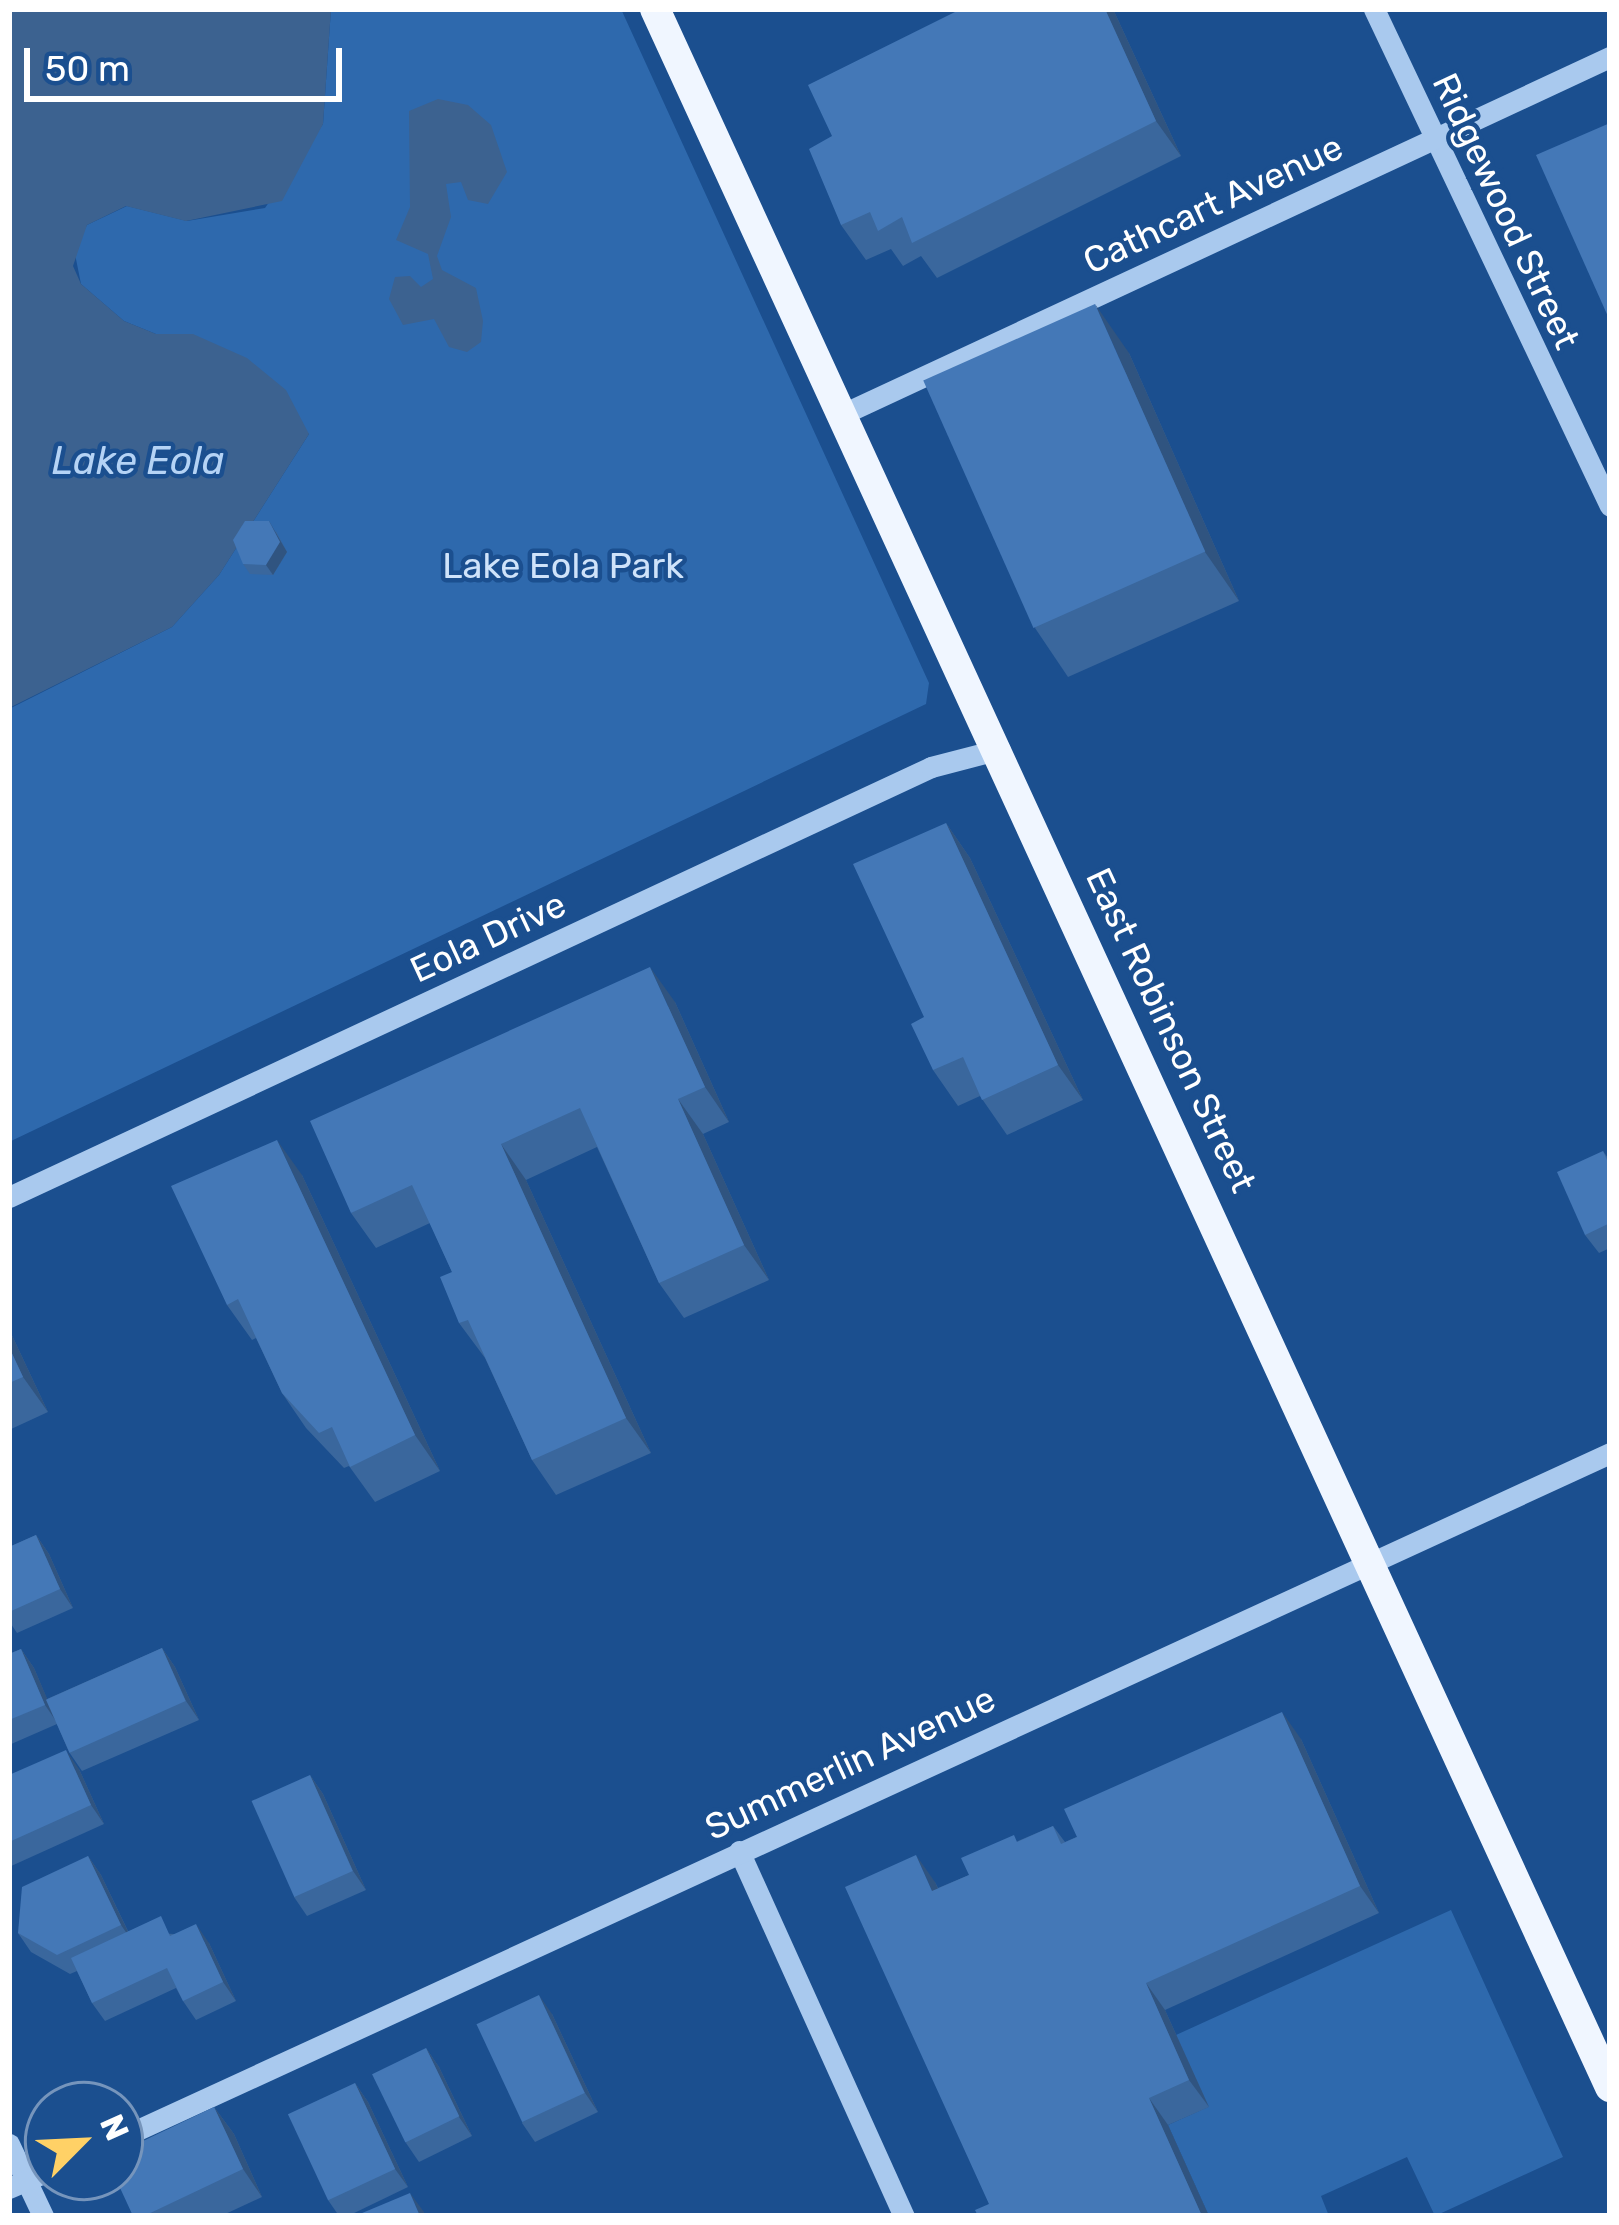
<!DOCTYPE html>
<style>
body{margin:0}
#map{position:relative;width:1619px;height:2225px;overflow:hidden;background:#1b4f8f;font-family:Rubik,sans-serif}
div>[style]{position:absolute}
.green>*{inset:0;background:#2e69ad}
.water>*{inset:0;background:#3c6290}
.minor>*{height:21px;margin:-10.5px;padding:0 10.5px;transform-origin:10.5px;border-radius:10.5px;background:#a9c9ee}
.major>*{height:30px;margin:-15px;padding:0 15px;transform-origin:15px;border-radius:15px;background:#f0f6ff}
.wall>*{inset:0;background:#3a679d}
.shaded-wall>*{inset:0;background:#305480}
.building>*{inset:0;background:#4478b7;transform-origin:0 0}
span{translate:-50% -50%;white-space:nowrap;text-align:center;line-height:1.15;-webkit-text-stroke:9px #1b4f8f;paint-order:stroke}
.street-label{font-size:36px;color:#fff}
.park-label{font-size:36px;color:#cfe3fa}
.water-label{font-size:39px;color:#b5d3f5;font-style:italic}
.frame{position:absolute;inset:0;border:12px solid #fff;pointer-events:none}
.north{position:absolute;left:24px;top:2081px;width:120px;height:120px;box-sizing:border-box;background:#1b4f8f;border:3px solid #7695bc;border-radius:50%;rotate:66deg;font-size:33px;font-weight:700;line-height:48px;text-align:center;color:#fff}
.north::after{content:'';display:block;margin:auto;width:42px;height:54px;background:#ffd166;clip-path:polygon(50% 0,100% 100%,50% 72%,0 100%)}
.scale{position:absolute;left:24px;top:48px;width:318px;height:54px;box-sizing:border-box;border:6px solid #fff;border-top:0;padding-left:15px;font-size:36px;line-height:42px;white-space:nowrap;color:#fff;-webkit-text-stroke:9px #1b4f8f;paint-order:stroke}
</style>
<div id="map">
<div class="green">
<div style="clip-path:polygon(331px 9px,621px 9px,929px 683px,926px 704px,9px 1142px,9px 709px,172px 627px,219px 575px,309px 434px,193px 335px,156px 334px,124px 321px,81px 284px,74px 249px,87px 225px,127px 206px,187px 221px,265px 208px,323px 124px)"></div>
<div style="clip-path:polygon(1451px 1910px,1563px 2157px,1435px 2216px,1407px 2157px,1321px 2196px,1329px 2216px,1209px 2216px,1168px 2125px,1208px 2107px,1176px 2035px)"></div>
</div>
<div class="water">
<div style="clip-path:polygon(9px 9px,331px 9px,323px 124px,282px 201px,186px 221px,126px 206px,87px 225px,73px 266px,81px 284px,124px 321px,156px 334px,193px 334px,247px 358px,286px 390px,309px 434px,219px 575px,172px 627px,9px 708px)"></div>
<div style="clip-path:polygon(438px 99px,468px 105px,491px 125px,507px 172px,488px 204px,468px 200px,461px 182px,446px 184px,451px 217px,437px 256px,442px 270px,476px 288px,483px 321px,481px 342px,467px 352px,449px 347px,434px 319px,403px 325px,389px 299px,395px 277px,410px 276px,421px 287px,433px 279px,428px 254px,396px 240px,410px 207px,409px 111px)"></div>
</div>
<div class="minor">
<div style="left:1374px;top:9px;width:550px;rotate:64.6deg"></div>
<div style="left:845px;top:413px;width:844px;rotate:-24.96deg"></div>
<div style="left:9px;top:1197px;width:1017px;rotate:-25deg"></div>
<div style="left:931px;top:767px;width:71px;rotate:-14.6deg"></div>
<div style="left:739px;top:1851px;width:401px;rotate:65.7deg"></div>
<div style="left:120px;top:2138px;width:1640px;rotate:-24.69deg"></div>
<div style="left:9px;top:2144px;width:80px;rotate:64.7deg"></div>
<div style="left:9px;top:2188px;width:43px;rotate:-23.6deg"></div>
</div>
<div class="major">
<div style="left:655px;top:9px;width:2287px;rotate:65.32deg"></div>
</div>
<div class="wall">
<div style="clip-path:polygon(961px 9px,1113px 9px,1181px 156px,937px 278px,921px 256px,903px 266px,891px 249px,866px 260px,841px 225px,832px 136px)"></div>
<div style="clip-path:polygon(1129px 353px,1239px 601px,1068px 677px,1035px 628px)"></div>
<div style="clip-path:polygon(276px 531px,287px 552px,273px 575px,250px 574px,243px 564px)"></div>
<div style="clip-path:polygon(946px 823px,970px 858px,1083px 1100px,1007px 1135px,980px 1096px,958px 1106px,933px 1070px,924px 1017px)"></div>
<div style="clip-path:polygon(675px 1002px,729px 1122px,703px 1134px,769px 1280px,684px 1318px,659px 1283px,597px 1147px,526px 1180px,651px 1453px,556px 1495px,532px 1460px,485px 1358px,459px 1323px,452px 1272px,430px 1223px,376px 1248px,351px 1213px)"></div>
<div style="clip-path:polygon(1603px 1151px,1610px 1161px,1610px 1248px,1599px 1253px,1585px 1235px)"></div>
<div style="clip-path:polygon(302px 1175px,440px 1471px,375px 1502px,349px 1466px,344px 1468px,306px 1428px,282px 1393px,256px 1338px,252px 1340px,227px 1305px)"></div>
<div style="clip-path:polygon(9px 1329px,48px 1412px,9px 1430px)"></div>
<div style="clip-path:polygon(36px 1535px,49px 1554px,73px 1608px,17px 1633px,9px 1621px,9px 1547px)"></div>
<div style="clip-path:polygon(162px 1648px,175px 1667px,199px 1720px,82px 1771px,69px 1752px,57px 1724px,9px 1745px,9px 1654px,21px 1649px,34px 1668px,47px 1699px)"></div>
<div style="clip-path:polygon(1301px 1739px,1379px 1913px,1165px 2010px,1209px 2107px,1168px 2125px,1209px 2216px,978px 2216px,989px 2204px,935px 1882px,938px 1888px,969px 1875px,1018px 1841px,1053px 1826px,1065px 1842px)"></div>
<div style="clip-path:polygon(79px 1769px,104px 1824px,9px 1867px,9px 1775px)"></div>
<div style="clip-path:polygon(310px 1775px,323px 1794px,366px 1890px,307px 1916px,294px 1897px)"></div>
<div style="clip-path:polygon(88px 1856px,101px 1875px,128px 1931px,174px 1934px,209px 1943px,236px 2001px,196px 2020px,183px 2001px,176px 1988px,105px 2021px,92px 2003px,77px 1971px,70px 1974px,31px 1952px,18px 1933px)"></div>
<div style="clip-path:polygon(552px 2014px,598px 2112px,535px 2142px,522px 2123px)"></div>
<div style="clip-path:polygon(426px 2048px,439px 2067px,472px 2136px,419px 2162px,406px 2143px)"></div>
<div style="clip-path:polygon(355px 2083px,368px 2102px,408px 2187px,348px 2216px,339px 2216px,328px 2200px)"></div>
<div style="clip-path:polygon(214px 2107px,234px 2134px,262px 2197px,221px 2216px,133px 2216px)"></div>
</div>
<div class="shaded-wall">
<div style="clip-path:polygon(1105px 9px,1113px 9px,1181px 156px,1156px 121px)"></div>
<div style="clip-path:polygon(1095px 304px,1129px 353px,1239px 601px,1205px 552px)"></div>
<div style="clip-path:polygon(269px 521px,287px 552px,273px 575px,266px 565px)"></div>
<div style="clip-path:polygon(946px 823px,970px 858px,1083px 1100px,1058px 1065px)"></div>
<div style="clip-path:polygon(650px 967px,675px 1002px,729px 1122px,705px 1087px)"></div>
<div style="clip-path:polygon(678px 1099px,703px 1134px,769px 1280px,744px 1245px)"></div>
<div style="clip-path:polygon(277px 1140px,302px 1175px,440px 1471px,415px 1435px)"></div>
<div style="clip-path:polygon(501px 1144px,526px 1180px,651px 1453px,626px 1418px)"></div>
<div style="clip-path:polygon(9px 1329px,48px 1412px,23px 1377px,9px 1347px)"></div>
<div style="clip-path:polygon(36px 1535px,49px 1554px,73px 1608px,60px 1589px)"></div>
<div style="clip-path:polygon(162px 1648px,175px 1667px,199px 1720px,186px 1701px)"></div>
<div style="clip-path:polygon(21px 1649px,34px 1668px,58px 1724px,45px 1705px)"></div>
<div style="clip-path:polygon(1282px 1712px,1301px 1739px,1379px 1913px,1360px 1886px)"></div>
<div style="clip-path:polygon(66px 1750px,79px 1769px,104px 1824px,91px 1805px)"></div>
<div style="clip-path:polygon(310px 1775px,323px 1794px,366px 1890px,353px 1871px)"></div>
<div style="clip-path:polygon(916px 1855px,935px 1882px,951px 1918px,932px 1891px)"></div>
<div style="clip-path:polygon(88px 1856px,101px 1875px,134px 1944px,121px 1925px)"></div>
<div style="clip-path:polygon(196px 1924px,209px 1943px,236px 2001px,223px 1982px)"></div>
<div style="clip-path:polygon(1146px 1983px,1165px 2010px,1209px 2107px,1189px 2080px)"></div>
<div style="clip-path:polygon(539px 1995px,552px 2014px,598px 2112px,585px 2093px)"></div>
<div style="clip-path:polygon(426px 2048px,439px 2067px,472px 2136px,459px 2117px)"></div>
<div style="clip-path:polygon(355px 2083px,368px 2102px,408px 2187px,395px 2169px)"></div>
<div style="clip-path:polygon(1149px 2098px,1168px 2125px,1209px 2216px,1202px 2216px)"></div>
<div style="clip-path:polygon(214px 2107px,234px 2134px,262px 2197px,243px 2169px)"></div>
<div style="clip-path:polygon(410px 2193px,424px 2212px,425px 2216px,420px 2216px)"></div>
</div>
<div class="building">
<div style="clip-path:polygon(961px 9px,1105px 9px,1156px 121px,912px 243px,902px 217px,878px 231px,870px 212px,841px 225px,809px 149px,832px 136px,808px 85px)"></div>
<div style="clip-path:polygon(1610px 123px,1610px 321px,1536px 155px)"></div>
<div style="left:1095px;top:304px;width:271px;height:188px;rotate:66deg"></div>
<div style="clip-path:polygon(245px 521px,269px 521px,280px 542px,266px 565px,243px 564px,233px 540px)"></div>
<div style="clip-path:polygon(946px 823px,1058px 1065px,982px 1100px,963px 1057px,933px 1070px,911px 1024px,924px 1017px,853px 864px)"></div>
<div style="clip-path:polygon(650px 967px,705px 1087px,678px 1099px,744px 1245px,659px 1283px,580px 1108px,501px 1144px,626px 1418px,532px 1460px,468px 1320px,459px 1323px,440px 1277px,452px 1272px,412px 1185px,351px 1213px,310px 1121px)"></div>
<div style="clip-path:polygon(277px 1140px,415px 1435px,350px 1467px,332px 1427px,319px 1433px,282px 1393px,238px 1299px,227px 1305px,171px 1186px)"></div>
<div style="clip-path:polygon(1603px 1151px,1610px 1167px,1610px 1223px,1585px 1235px,1557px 1172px)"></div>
<div style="clip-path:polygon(9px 1347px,23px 1377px,9px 1383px)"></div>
<div style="clip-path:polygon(36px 1535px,60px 1589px,9px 1612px,9px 1547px)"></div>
<div style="left:162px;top:1648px;width:58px;height:127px;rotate:66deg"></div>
<div style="clip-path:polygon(21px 1649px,45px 1705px,9px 1720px,9px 1654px)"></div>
<div style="clip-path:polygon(1282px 1712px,1360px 1886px,1146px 1983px,1189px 2080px,1149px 2098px,1202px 2216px,978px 2216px,975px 2210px,989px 2204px,845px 1887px,916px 1855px,932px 1891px,969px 1875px,961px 1858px,1014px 1835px,1017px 1842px,1053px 1826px,1061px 1844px,1077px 1837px,1064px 1809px)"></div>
<div style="clip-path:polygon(66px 1750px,91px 1805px,9px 1842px,9px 1775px)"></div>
<div style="left:310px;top:1775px;width:105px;height:64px;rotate:66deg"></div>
<div style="clip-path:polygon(88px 1856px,121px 1925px,57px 1955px,18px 1933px,22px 1887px)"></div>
<div style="clip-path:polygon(161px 1916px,170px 1936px,196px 1924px,223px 1982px,183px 2001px,167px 1968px,92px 2003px,71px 1958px)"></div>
<div style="left:539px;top:1995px;width:108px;height:69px;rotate:65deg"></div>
<div style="left:426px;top:2048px;width:76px;height:60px;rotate:64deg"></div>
<div style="left:355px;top:2083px;width:95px;height:74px;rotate:65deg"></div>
<div style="clip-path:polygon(214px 2107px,243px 2169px,144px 2216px,133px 2216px,115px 2177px,120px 2177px,120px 2152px)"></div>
<div style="clip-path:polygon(410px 2193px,420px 2216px,355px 2216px)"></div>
</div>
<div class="street-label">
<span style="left:1213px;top:204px;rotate:-25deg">Cathcart Avenue</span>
<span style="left:1506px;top:211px;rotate:65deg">Ridgewood Street</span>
<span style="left:488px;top:937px;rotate:-25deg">Eola Drive</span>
<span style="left:1171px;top:1030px;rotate:65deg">East Robinson Street</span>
<span style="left:850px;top:1763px;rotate:-25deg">Summerlin Avenue</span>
</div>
<div class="park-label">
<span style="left:563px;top:566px">Lake Eola Park</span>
</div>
<div class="water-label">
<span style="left:138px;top:461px">Lake Eola</span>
</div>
<div class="frame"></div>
<div class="north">N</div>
<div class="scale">50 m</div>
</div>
